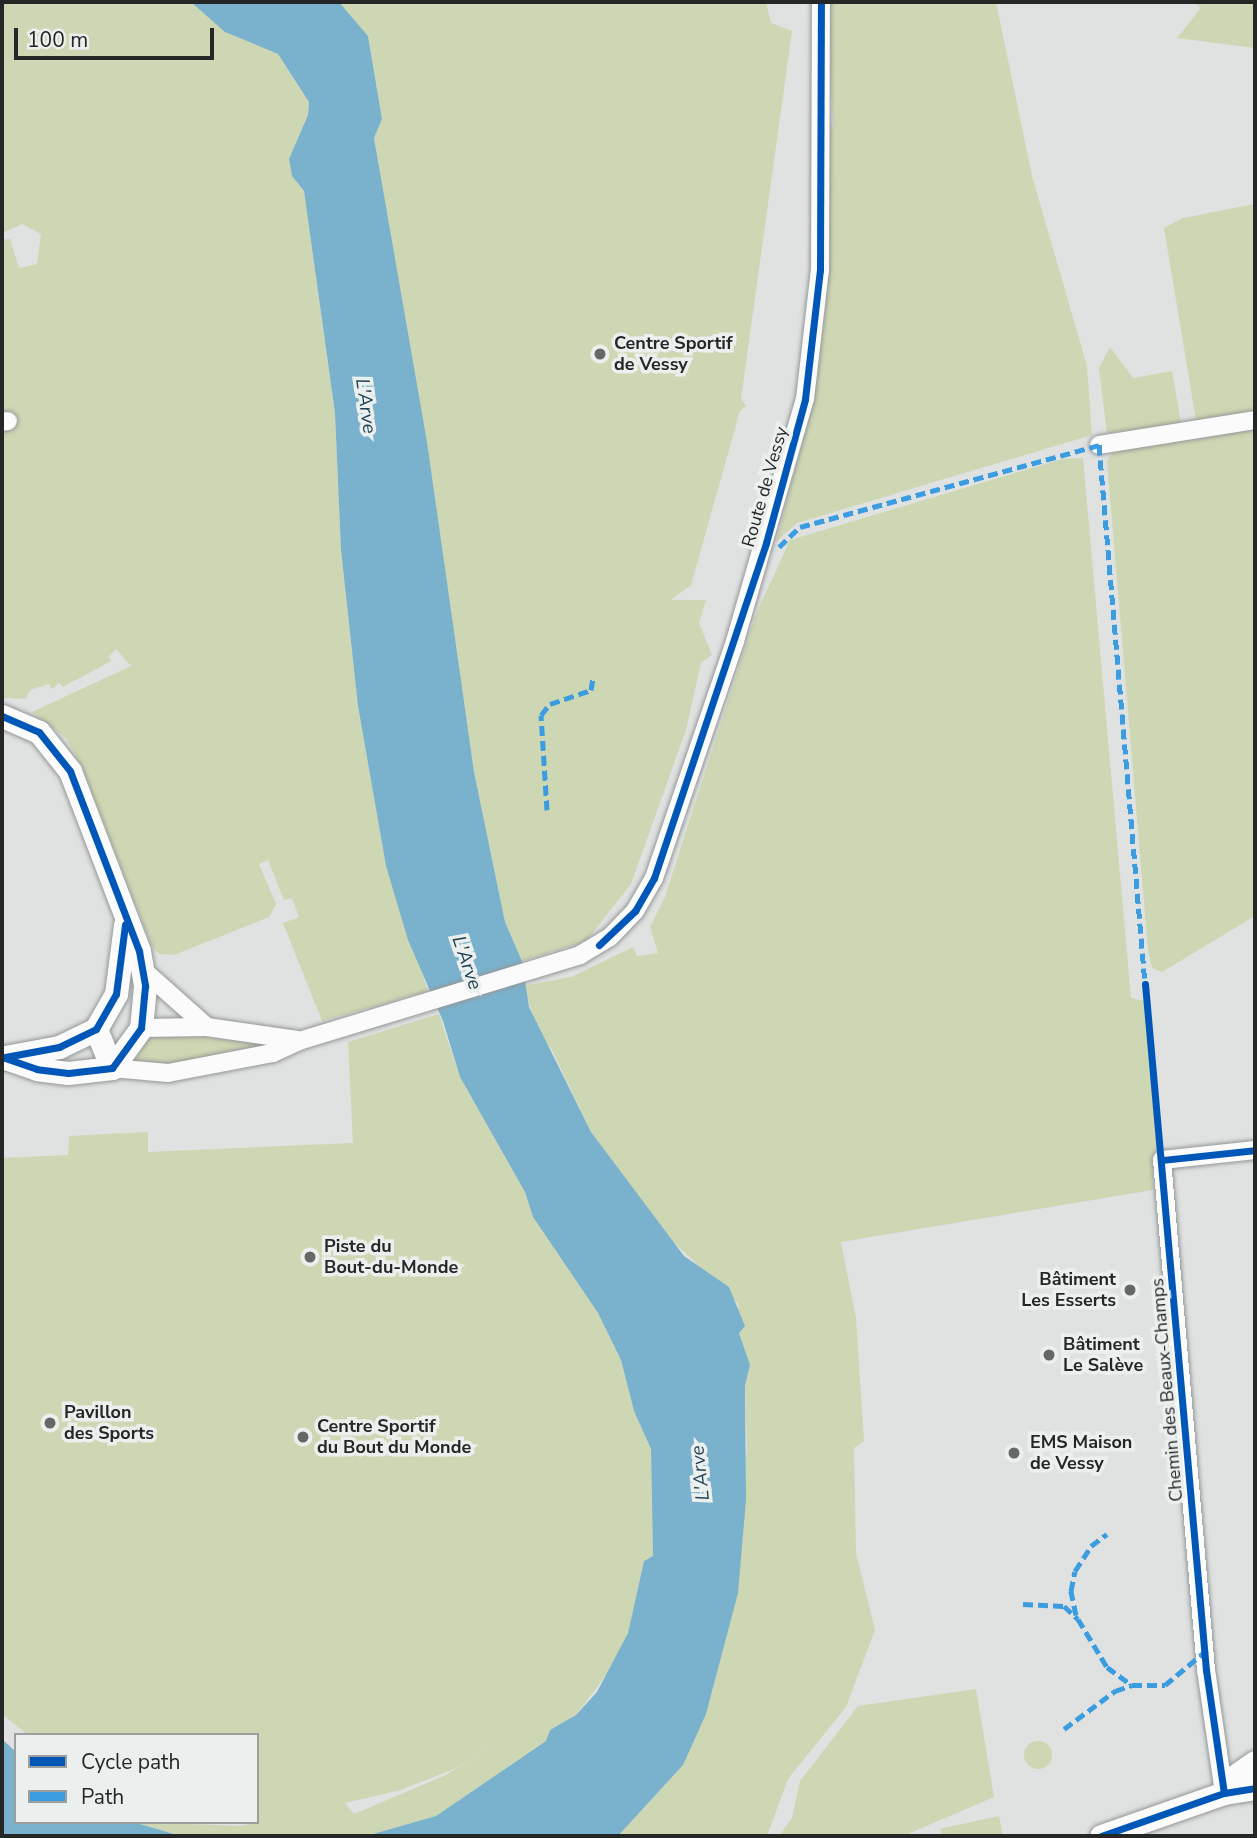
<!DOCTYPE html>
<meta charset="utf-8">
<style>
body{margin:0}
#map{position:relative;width:1257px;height:1838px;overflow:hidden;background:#dfe2e1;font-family:"Nunito Sans",sans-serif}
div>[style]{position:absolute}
.green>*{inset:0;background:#ced7b3}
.round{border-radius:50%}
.water>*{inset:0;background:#7ab2cd}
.roads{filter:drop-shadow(0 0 2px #959797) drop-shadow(0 0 2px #959797)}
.minor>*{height:18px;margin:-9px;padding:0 9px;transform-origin:9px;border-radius:9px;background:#fafbfa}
.major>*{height:23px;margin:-11.5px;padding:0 11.5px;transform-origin:11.5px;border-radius:11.5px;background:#fafbfa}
.quiet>*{height:5px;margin-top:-2.5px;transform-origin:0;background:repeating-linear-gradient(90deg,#3c9ce0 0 10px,transparent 0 15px)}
.cycleway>*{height:7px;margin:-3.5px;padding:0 3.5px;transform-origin:3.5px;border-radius:3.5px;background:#0057b8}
.dots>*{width:19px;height:19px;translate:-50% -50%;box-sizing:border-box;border:4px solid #ebf0ee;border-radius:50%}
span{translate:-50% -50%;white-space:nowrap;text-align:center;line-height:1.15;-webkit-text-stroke:7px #ebf0ee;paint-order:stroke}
.poi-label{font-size:18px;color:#252626;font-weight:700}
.left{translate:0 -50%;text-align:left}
.right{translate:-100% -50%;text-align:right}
.street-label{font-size:18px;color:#252626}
.water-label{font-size:19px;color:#1d4052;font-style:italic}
.frame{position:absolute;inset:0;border:4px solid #252626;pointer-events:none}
.legend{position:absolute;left:14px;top:1733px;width:245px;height:91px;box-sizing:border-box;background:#ebf0ee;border:2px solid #9c9f9e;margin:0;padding:9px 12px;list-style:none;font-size:21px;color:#252626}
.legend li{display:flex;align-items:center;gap:14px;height:35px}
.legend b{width:35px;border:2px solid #9c9f9e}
.scale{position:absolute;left:14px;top:28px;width:200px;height:32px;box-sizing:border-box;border:4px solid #252626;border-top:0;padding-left:9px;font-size:21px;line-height:24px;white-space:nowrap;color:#252626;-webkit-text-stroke:5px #ebf0ee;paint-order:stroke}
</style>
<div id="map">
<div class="green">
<div style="clip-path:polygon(2px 2px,191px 2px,226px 32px,278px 54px,309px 102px,308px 115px,289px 160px,292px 176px,304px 191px,335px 413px,341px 550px,358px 706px,386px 866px,428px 991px,322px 1021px,283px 923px,299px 917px,292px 898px,284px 900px,268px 860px,259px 864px,276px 904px,269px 917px,174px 955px,159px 954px,152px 946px,82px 767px,66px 738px,32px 712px,131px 666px,116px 649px,109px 656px,111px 661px,63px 687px,59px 683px,52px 689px,49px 684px,30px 690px,25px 699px,2px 698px,2px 240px,10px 239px,19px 268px,37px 264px,41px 234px,22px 224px,2px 233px)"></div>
<div style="clip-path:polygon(339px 2px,766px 2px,771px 23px,792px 31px,741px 399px,746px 406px,740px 411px,691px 585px,671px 600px,706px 600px,699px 623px,712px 655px,701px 663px,686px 730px,631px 884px,586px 941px,522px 961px,505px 922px,474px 772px,374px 138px,382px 119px,368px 36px)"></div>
<div style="clip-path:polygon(827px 2px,996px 2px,1032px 176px,1087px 366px,1092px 435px,797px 523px,776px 542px,815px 392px,823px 329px,829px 251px,828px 127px,833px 126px)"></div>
<div style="clip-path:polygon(1194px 2px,1255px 2px,1255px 48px,1177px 38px,1201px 8px)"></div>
<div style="clip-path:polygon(1255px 204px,1255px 412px,1196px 420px,1164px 228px,1183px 218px)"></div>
<div style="clip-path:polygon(1110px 347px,1133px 378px,1172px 371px,1181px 423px,1107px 433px,1099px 368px)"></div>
<div style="clip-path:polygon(1255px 428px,1255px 916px,1162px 972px,1152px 968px,1148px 950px,1107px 461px,1114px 451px)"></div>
<div style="clip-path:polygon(1083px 458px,1131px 998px,1144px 1001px,1159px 1160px,1152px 1168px,1153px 1190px,841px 1242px,856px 1318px,864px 1441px,854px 1448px,856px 1553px,875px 1630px,846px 1707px,788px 1779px,767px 1836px,618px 1836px,683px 1765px,713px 1689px,747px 1451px,745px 1386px,750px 1365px,739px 1333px,738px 1303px,663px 1232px,591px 1132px,551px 1048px,542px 1041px,523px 986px,571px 977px,633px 947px,637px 956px,658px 953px,650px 927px,665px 897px,756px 614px,790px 540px,1062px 459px)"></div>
<div style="clip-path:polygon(evenodd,439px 1014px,460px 1077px,525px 1192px,533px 1217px,598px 1313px,621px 1360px,634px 1411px,651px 1449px,653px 1556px,644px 1561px,628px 1633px,616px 1662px,576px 1715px,550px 1730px,546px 1741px,436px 1816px,366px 1836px,181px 1836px,133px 1822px,242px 1826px,257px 1822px,257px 1735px,28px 1735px,2px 1714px,2px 1158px,68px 1155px,69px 1136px,107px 1134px,148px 1132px,148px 1152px,353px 1143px,348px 1042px,439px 1014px,513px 1731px,446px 1775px,354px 1814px,345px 1803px,401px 1790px,456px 1768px,513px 1731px)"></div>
<div style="clip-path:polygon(190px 1031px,219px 1039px,269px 1045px,163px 1068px,135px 1062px,149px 1034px)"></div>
<div style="clip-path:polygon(976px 1689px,994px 1797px,903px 1836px,779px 1836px,792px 1818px,800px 1781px,858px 1706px)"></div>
<div class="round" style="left:1024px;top:1741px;width:28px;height:28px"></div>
<div style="clip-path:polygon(999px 1816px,1003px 1836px,942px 1836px,940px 1829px)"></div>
</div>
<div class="water">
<div style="clip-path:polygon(191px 2px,339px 2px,368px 36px,382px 119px,374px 138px,427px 442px,474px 772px,505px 922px,522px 961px,529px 1007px,591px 1132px,684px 1256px,729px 1287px,745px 1326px,739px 1333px,750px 1365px,745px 1386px,746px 1500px,738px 1593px,706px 1714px,683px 1765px,618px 1836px,366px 1836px,436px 1816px,546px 1741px,550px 1730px,576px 1715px,597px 1692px,628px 1633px,644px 1561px,653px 1556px,651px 1449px,634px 1411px,621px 1360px,598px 1313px,533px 1217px,525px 1192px,460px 1077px,443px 1021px,408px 940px,386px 866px,358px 706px,341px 550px,335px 413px,304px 191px,292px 176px,289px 159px,308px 115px,309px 102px,278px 54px,225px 32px)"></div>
<div style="clip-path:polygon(2px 1739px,16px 1752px,16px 1822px,133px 1822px,181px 1836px,2px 1836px)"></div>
</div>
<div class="roads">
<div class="minor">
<div style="left:2px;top:422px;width:6px;rotate:-9deg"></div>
<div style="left:1099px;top:445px;width:158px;rotate:-9.1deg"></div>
<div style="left:143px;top:970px;width:86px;rotate:41.7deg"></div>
<div style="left:141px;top:1028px;width:66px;rotate:-0.9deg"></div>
<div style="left:207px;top:1027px;width:91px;rotate:8.2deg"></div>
<div style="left:112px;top:1068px;width:56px;rotate:5.1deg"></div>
<div style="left:168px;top:1073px;width:107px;rotate:-10.8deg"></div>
<div style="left:273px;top:1053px;width:29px;rotate:-25deg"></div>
<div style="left:299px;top:1041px;width:294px;rotate:-17deg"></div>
<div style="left:580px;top:955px;width:35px;rotate:-31deg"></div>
<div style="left:610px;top:937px;width:36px;rotate:-46deg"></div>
<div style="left:635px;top:911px;width:38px;rotate:-60deg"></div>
<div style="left:654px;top:878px;width:250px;rotate:-71.1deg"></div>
<div style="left:735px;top:641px;width:252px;rotate:-73.9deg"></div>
<div style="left:805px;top:399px;width:130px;rotate:-83.4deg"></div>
<div style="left:820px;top:270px;width:268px;rotate:-89.8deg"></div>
<div style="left:1224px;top:1793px;width:124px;rotate:-98.3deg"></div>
<div style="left:1206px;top:1670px;width:512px;rotate:-94.93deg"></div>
<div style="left:1162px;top:1160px;width:94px;rotate:-6.1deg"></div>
</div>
<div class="major">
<div style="left:2px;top:716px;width:40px;rotate:23.4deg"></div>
<div style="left:39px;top:732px;width:50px;rotate:51.5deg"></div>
<div style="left:70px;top:771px;width:193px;rotate:69deg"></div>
<div style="left:139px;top:951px;width:36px;rotate:80deg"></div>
<div style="left:145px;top:986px;width:42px;rotate:95.4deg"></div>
<div style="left:141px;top:1028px;width:49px;rotate:125.9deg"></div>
<div style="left:112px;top:1068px;width:44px;rotate:173.5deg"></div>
<div style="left:68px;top:1073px;width:31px;rotate:-173deg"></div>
<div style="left:37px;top:1069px;width:37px;rotate:-161deg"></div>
<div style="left:96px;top:1029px;width:42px;rotate:67.7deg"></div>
<div style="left:5px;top:1057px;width:55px;rotate:-10.5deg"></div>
<div style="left:59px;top:1047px;width:41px;rotate:-25.9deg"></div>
<div style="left:96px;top:1029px;width:40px;rotate:-60.3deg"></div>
<div style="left:116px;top:994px;width:70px;rotate:-82.6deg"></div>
<div style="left:1224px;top:1793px;width:17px;rotate:-62deg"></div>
<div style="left:1232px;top:1778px;width:28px;rotate:-35deg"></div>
<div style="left:1101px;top:1836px;width:130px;rotate:-19.3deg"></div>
<div style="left:1224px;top:1793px;width:31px;rotate:-9deg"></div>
</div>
</div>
<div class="quiet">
<div style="left:779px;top:547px;width:29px;rotate:-44deg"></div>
<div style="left:800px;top:527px;width:310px;rotate:-15.3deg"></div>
<div style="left:1099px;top:445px;width:541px;rotate:85.12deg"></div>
<div style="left:547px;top:810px;width:95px;rotate:-93.6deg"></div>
<div style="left:541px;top:715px;width:14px;rotate:-51deg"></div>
<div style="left:550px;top:704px;width:43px;rotate:-18.9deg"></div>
<div style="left:591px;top:690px;width:13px;rotate:-81deg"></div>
<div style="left:1023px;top:1604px;width:41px;rotate:2.8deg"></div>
<div style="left:1064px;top:1606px;width:19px;rotate:43deg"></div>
<div style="left:1078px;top:1619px;width:56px;rotate:58.9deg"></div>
<div style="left:1107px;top:1667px;width:31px;rotate:36deg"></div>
<div style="left:1076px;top:1615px;width:25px;rotate:-102deg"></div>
<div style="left:1071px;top:1591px;width:20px;rotate:-79deg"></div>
<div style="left:1075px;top:1571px;width:30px;rotate:-57deg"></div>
<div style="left:1091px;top:1546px;width:20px;rotate:-37deg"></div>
<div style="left:1064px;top:1729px;width:64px;rotate:-36.7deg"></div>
<div style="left:1115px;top:1691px;width:18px;rotate:-19deg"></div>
<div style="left:1132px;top:1685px;width:33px"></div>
<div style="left:1165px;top:1685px;width:55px;rotate:-39.8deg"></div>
</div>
<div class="cycleway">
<div style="left:2px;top:716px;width:40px;rotate:23.4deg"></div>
<div style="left:39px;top:732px;width:50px;rotate:51.5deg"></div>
<div style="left:70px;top:771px;width:193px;rotate:69deg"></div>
<div style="left:139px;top:951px;width:36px;rotate:80deg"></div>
<div style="left:145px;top:986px;width:42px;rotate:95.4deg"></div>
<div style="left:141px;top:1028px;width:49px;rotate:125.9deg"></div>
<div style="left:112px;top:1068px;width:44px;rotate:173.5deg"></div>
<div style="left:68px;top:1073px;width:31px;rotate:-173deg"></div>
<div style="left:37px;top:1069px;width:37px;rotate:-161deg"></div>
<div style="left:599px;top:945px;width:50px;rotate:-43.4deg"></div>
<div style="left:635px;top:911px;width:38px;rotate:-60deg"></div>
<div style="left:654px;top:878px;width:353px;rotate:-71.5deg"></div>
<div style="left:766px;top:543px;width:149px;rotate:-74.8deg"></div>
<div style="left:805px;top:399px;width:130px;rotate:-83.4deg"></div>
<div style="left:820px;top:270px;width:268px;rotate:-89.8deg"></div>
<div style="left:1145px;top:984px;width:689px;rotate:84.92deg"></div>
<div style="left:1206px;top:1670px;width:124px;rotate:81.7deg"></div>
<div style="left:5px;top:1057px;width:55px;rotate:-10.5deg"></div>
<div style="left:59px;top:1047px;width:41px;rotate:-25.9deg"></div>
<div style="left:96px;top:1029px;width:40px;rotate:-60.3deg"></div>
<div style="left:116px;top:994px;width:70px;rotate:-82.6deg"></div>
<div style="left:1162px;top:1160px;width:94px;rotate:-6.1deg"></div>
<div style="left:1101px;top:1836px;width:130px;rotate:-19.3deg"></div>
<div style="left:1224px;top:1793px;width:31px;rotate:-9deg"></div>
</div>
<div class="dots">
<div style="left:600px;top:354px;background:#666867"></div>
<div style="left:310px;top:1257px;background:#666867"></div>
<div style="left:1130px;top:1290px;background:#666867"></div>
<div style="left:1049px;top:1355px;background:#666867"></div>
<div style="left:50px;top:1423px;background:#666867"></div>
<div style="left:303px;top:1437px;background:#666867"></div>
<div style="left:1014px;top:1453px;background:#666867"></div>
</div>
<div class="poi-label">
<span class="left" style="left:614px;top:354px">Centre Sportif<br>de Vessy</span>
<span class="left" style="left:324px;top:1257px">Piste du<br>Bout-du-Monde</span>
<span class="right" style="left:1116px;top:1290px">Bâtiment<br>Les Esserts</span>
<span class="left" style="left:1063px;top:1355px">Bâtiment<br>Le Salève</span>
<span class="left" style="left:64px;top:1423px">Pavillon<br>des Sports</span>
<span class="left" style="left:317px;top:1437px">Centre Sportif<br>du Bout du Monde</span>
<span class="left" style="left:1030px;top:1453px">EMS Maison<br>de Vessy</span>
</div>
<div class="street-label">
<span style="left:765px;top:487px;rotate:-74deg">Route de Vessy</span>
<span style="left:1167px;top:1390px;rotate:-95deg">Chemin des Beaux-Champs</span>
</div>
<div class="water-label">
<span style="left:365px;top:406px;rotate:82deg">L'Arve</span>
<span style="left:466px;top:963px;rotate:71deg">L'Arve</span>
<span style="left:701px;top:1473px;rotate:-96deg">L'Arve</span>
</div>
<div class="frame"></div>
<ul class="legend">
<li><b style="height:9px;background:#0057b8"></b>Cycle path</li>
<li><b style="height:9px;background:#3c9ce0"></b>Path</li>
</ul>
<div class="scale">100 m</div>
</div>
